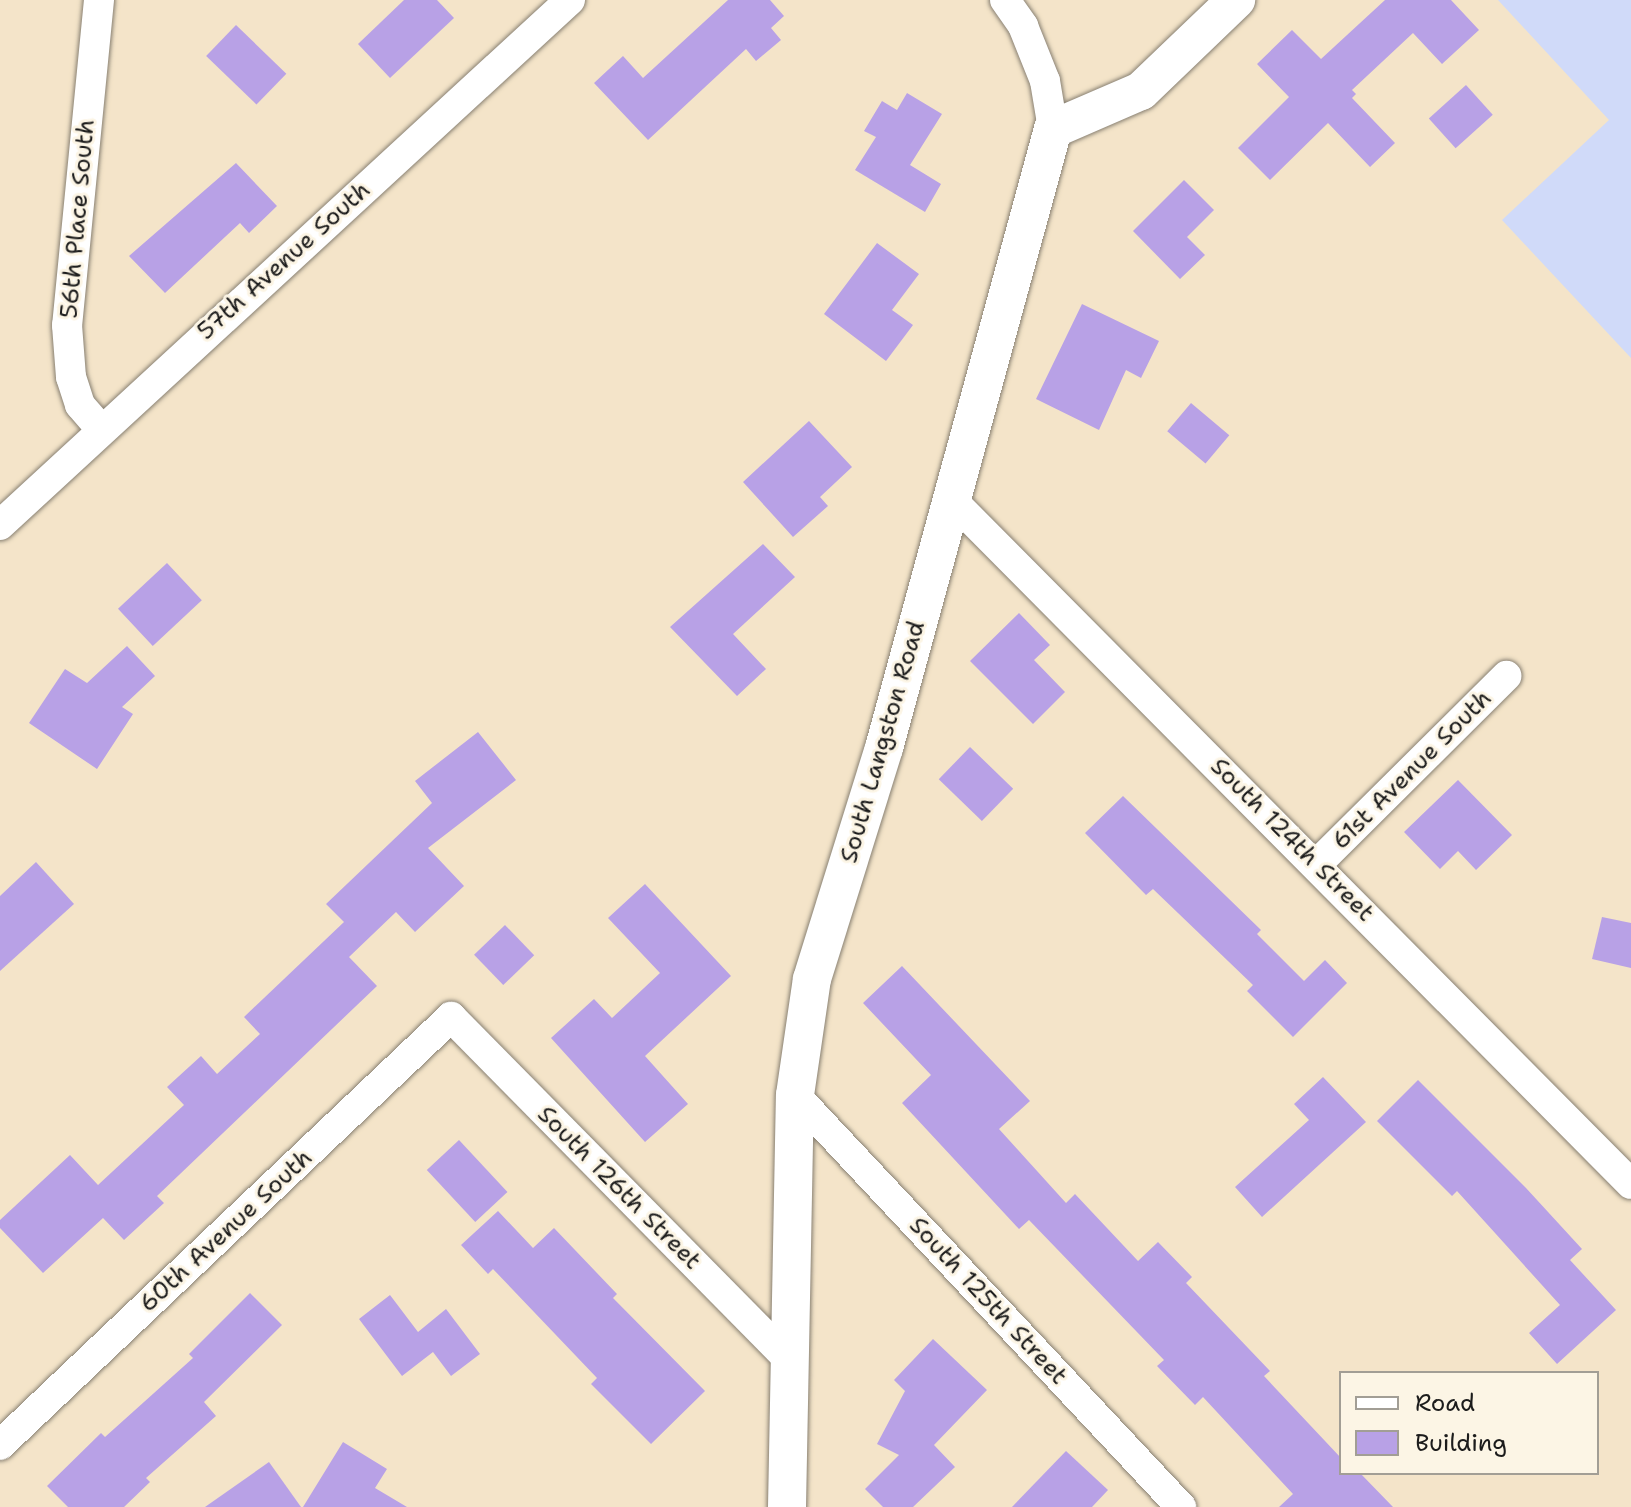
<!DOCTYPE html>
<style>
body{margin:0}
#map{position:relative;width:1631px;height:1507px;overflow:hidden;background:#f4e4c9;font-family:"Shantell Sans",sans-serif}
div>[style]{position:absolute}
.built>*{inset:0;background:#d0daf9}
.building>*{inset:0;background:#b8a1e6;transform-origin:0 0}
.roads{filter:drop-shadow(0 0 2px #888072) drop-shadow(0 0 2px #888072)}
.minor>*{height:30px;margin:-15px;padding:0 15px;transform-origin:15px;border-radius:15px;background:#fff}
.tertiary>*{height:38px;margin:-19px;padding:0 19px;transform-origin:19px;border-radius:19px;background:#fff}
span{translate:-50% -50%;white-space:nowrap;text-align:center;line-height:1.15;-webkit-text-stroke:6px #fcf5e5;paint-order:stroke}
.street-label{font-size:24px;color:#1c1c1c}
.legend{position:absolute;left:1339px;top:1371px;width:260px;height:104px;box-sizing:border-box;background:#fcf5e5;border:2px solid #a29e95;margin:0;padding:10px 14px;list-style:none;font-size:24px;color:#1c1c1c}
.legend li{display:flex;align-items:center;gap:16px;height:40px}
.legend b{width:40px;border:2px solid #a29e95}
</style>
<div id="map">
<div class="built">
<div style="clip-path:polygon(1498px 0,1631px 0,1631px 358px,1502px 220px,1609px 120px)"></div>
</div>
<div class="building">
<div style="clip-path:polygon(404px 0,437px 0,454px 18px,390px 78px,358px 44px)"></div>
<div style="clip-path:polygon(728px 0,770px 0,784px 16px,771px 28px,781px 40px,756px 61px,746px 49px,648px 140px,594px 83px,623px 56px,643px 78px)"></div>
<div style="clip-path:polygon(1385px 0,1451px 0,1479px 30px,1442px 64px,1413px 33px,1352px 90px,1356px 94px,1352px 98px,1395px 143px,1370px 167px,1328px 123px,1270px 180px,1238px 148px,1289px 97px,1257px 64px,1292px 30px,1321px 59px)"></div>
<div style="left:236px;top:25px;width:70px;height:43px;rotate:44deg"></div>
<div style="left:1466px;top:85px;width:40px;height:50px;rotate:48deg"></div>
<div style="clip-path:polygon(907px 93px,942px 114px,910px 165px,941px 184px,925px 212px,855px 170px,876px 137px,864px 131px,882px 101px,897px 110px)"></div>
<div style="clip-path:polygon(236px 163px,277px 206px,249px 233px,240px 223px,165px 293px,129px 256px)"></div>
<div style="clip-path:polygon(1184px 180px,1214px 210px,1187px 237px,1205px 255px,1180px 279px,1133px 231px)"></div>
<div style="clip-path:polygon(877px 243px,919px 274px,892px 310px,913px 325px,886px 361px,824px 314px)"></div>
<div style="clip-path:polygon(1082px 304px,1159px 341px,1141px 378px,1126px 370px,1099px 430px,1036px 399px)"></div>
<div style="left:1191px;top:403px;width:50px;height:37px;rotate:40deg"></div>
<div style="clip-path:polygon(809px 421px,852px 467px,820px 497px,828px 506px,793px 537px,743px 482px)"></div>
<div style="clip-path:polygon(763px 544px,795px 577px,733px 634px,766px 669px,737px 696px,670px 627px)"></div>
<div style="left:167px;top:563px;width:51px;height:67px;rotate:47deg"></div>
<div style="clip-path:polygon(1019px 613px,1050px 645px,1034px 660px,1065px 692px,1033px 724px,970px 661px)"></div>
<div style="clip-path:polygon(127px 646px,155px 676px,122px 707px,133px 714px,97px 769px,29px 723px,65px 669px,87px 683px)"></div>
<div style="clip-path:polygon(478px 732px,516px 780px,428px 848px,464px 886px,415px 932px,396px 912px,349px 957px,377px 986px,157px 1196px,164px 1203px,124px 1240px,103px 1218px,43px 1273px,0 1228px,0 1220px,70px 1155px,98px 1185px,184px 1105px,167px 1087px,201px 1056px,217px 1074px,260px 1034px,244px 1017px,344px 922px,326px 904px,432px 803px,415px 781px)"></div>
<div style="left:970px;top:747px;width:60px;height:45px;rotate:44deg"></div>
<div style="clip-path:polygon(1458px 780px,1512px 835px,1476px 870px,1458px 851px,1440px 869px,1404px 832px)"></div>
<div style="clip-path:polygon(1123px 796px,1261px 930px,1257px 934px,1304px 981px,1325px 960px,1347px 983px,1293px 1037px,1247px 991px,1253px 985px,1153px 889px,1146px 895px,1085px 833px)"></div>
<div style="clip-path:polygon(36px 862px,74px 904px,0 971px,0 896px)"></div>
<div style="clip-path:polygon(645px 884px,731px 976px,645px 1056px,688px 1104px,645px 1142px,551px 1038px,594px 999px,612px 1018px,660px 973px,608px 918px)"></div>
<div style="clip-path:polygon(1602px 917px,1631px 923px,1631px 968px,1592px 959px)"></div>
<div style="left:505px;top:925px;width:42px;height:43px;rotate:46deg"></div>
<div style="clip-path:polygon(902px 966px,1030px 1101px,999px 1129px,1066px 1203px,1075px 1194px,1138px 1261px,1158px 1242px,1192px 1277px,1186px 1283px,1270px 1371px,1264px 1376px,1341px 1458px,1341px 1473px,1360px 1473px,1393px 1507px,1279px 1507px,1293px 1494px,1203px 1397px,1195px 1405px,1157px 1366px,1164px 1360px,1029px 1220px,1019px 1229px,902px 1103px,931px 1075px,863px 1003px)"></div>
<div style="clip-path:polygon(1323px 1077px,1366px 1122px,1262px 1217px,1235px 1187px,1309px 1120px,1294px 1104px)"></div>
<div style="clip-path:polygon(1418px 1080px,1526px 1188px,1582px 1249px,1570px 1260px,1616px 1310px,1557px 1364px,1529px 1333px,1560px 1305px,1457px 1191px,1452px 1196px,1377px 1121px)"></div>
<div style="left:459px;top:1140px;width:71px;height:44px;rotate:47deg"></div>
<div style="clip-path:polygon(498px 1211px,533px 1248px,554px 1228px,617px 1294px,613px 1298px,705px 1391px,651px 1444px,591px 1384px,597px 1378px,493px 1269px,488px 1274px,461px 1245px)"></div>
<div style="clip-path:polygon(250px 1293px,282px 1325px,204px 1402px,216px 1416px,146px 1478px,150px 1482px,124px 1507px,68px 1507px,47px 1486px,101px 1433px,105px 1437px,193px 1358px,189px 1354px)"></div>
<div style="clip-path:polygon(390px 1295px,418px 1332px,446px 1309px,480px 1354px,451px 1376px,433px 1352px,402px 1376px,359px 1319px)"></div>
<div style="clip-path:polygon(933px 1339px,987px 1390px,934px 1445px,955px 1467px,913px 1507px,883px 1507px,865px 1489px,899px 1455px,877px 1444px,905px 1391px,894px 1380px)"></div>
<div style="clip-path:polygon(343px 1442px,387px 1469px,375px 1488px,407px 1507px,303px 1507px)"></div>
<div style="clip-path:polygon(1066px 1451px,1108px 1490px,1092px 1507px,1012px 1507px)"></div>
<div style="clip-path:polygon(269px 1462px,301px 1507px,205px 1507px)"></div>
</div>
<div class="roads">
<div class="minor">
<div style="left:99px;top:0;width:327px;rotate:95.6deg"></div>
<div style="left:67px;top:325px;width:52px;rotate:85.6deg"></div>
<div style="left:71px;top:377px;width:29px;rotate:72deg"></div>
<div style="left:80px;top:405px;width:32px;rotate:49deg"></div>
<div style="left:1005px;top:0;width:32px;rotate:55deg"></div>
<div style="left:1023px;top:26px;width:59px;rotate:68.2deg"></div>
<div style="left:1045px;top:81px;width:49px;rotate:80.5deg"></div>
<div style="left:951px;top:499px;width:965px;rotate:45.21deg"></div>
<div style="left:0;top:525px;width:775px;rotate:-42.65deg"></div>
<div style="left:1317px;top:864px;width:267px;rotate:-44.8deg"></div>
<div style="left:795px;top:1095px;width:565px;rotate:46.87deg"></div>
<div style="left:0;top:1445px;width:622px;rotate:-43.5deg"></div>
<div style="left:451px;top:1017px;width:479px;rotate:45.4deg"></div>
</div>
<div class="tertiary">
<div style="left:787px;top:1507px;width:412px;rotate:-88.9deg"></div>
<div style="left:795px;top:1095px;width:117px;rotate:-81.7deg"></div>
<div style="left:812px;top:979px;width:242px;rotate:-72.7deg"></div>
<div style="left:884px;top:748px;width:642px;rotate:-74.73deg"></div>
<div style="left:1053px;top:129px;width:96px;rotate:-23.4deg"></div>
<div style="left:1141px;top:91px;width:132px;rotate:-43.8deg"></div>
</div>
</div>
<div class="street-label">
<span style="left:78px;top:219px;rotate:-85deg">56th Place South</span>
<span style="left:284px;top:261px;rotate:-42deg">57th Avenue South</span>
<span style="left:883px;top:742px;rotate:-74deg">South Langston Road</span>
<span style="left:1412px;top:770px;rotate:-45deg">61st Avenue South</span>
<span style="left:1292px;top:840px;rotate:45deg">South 124th Street</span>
<span style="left:619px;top:1188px;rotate:45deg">South 126th Street</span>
<span style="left:226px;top:1231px;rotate:-43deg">60th Avenue South</span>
<span style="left:988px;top:1301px;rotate:47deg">South 125th Street</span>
</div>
<ul class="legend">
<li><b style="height:10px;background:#fff"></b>Road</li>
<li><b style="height:22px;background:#b8a1e6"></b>Building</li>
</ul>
</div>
